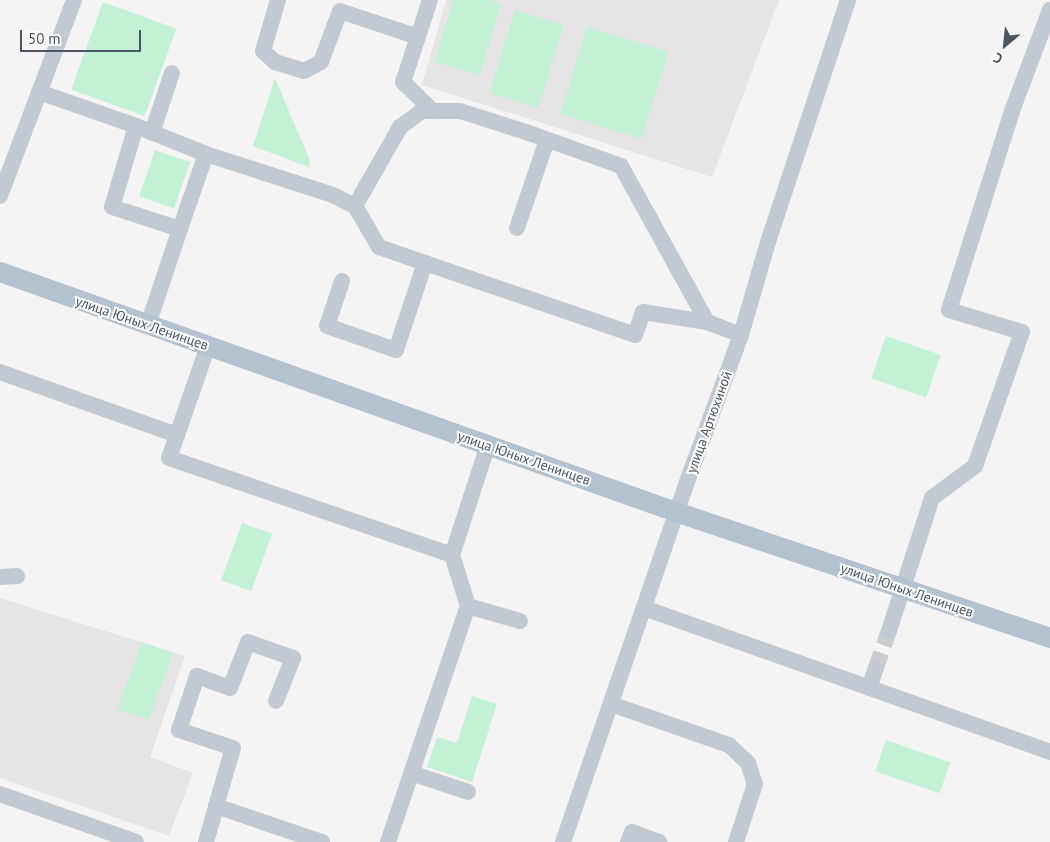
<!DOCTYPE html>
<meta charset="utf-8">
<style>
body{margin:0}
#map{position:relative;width:1050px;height:842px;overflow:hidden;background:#f5f3f3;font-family:"PT Sans",sans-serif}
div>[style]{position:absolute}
.education>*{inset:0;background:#e6e4e5}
.green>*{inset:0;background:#c3f1d5;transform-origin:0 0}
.minor-tunnel>*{height:16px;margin-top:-8px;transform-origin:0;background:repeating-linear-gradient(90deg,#caccce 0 16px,transparent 0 24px)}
.minor>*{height:16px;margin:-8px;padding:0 8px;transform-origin:8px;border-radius:8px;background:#c1cad2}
.major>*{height:20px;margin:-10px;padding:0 10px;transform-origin:10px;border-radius:10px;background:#b3c2d1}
span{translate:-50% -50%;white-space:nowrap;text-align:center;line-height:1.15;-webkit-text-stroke:4px #fff;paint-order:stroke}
.street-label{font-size:14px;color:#4a5661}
.north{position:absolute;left:980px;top:20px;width:50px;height:50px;-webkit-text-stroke:4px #fff;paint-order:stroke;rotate:208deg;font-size:14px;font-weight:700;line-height:20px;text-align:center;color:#4a5661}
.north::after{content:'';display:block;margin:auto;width:18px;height:22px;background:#4a5661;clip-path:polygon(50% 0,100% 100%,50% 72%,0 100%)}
.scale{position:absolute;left:20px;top:30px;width:121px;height:22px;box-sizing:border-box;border:2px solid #4a5661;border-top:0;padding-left:6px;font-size:15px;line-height:18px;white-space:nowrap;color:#4a5661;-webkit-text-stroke:4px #fff;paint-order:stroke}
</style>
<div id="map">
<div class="education">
<div style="clip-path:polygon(446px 0,779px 0,712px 177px,422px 85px)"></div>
<div style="clip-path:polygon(0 598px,185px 656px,150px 757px,193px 773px,169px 836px,0 778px)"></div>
</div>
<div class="green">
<div style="clip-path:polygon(453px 0,489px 0,501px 4px,480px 75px,435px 62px)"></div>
<div style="left:103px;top:2px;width:78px;height:93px;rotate:20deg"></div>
<div style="left:515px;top:10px;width:51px;height:87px;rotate:17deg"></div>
<div style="left:587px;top:27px;width:85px;height:91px;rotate:17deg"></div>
<div style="clip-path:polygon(275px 78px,310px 161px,309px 167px,253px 146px)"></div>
<div style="left:155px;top:150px;width:37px;height:49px;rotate:19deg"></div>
<div style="left:886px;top:336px;width:58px;height:45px;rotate:19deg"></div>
<div style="left:242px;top:523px;width:32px;height:61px;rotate:20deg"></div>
<div style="left:142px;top:642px;width:33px;height:71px;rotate:20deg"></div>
<div style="clip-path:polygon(472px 696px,497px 704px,472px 782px,427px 767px,437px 737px,457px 743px)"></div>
<div style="left:886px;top:740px;width:68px;height:33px;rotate:19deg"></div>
</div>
<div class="minor-tunnel">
<div style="left:876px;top:668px;width:39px;rotate:-71deg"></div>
</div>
<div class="minor">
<div style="left:278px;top:0;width:53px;rotate:106.4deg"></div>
<div style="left:263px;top:51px;width:16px;rotate:43deg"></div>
<div style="left:275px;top:62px;width:30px;rotate:17deg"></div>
<div style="left:304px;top:71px;width:19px;rotate:-28deg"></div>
<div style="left:321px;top:62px;width:54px;rotate:-69.6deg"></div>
<div style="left:340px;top:11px;width:82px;rotate:18.4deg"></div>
<div style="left:430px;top:0;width:86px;rotate:108.2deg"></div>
<div style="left:403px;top:82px;width:42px;rotate:44deg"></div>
<div style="left:39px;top:92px;width:103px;rotate:19.3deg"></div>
<div style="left:136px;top:126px;width:84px;rotate:106.5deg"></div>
<div style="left:112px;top:207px;width:71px;rotate:17.9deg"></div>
<div style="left:180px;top:229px;width:79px;rotate:-70.9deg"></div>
<div style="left:206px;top:154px;width:75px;rotate:-158.2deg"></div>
<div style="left:152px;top:133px;width:63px;rotate:-71.6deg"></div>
<div style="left:206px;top:154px;width:133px;rotate:17.9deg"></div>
<div style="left:333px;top:195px;width:25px;rotate:27deg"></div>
<div style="left:355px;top:206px;width:91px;rotate:-60.3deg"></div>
<div style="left:400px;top:127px;width:27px;rotate:-36deg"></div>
<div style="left:422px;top:111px;width:38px"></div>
<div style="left:460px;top:111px;width:69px;rotate:17.7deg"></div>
<div style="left:526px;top:132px;width:101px;rotate:19.7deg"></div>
<div style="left:621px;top:166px;width:178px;rotate:61.1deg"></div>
<div style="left:707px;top:322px;width:36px;rotate:21deg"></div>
<div style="left:0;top:196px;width:210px;rotate:-69.3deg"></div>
<div style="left:355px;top:206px;width:48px;rotate:59.7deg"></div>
<div style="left:379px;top:247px;width:49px;rotate:19.2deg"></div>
<div style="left:517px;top:228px;width:93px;rotate:-71.2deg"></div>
<div style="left:342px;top:281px;width:47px;rotate:108.4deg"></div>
<div style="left:327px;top:326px;width:73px;rotate:19.2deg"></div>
<div style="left:396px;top:350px;width:92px;rotate:-71.6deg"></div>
<div style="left:425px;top:263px;width:222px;rotate:18.9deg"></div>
<div style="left:635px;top:335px;width:24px;rotate:-71deg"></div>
<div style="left:643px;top:312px;width:65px;rotate:8.9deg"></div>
<div style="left:148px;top:325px;width:108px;rotate:-71.6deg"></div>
<div style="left:0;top:372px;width:188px;rotate:19.6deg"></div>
<div style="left:177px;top:435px;width:94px;rotate:-70.8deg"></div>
<div style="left:177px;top:435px;width:24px;rotate:109deg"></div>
<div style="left:169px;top:458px;width:299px;rotate:18.9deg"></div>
<div style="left:452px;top:555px;width:116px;rotate:-71.9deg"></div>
<div style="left:0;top:577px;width:17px;rotate:-3deg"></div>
<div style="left:468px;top:606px;width:54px;rotate:16.1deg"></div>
<div style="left:644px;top:608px;width:431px;rotate:19.5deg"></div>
<div style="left:889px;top:631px;width:140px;rotate:-72.1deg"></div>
<div style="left:932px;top:498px;width:54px;rotate:-36.7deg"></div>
<div style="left:975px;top:466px;width:142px;rotate:-70.7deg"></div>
<div style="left:1022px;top:332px;width:76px;rotate:-163.2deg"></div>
<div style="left:949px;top:310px;width:209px;rotate:-72.4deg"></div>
<div style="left:1012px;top:111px;width:108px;rotate:-69.4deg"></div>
<div style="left:869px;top:688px;width:21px;rotate:-71deg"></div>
<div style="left:611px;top:704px;width:125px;rotate:19.2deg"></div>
<div style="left:729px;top:745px;width:26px;rotate:43deg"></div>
<div style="left:748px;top:763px;width:22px;rotate:72deg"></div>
<div style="left:755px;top:784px;width:61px;rotate:108.1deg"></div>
<div style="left:411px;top:773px;width:60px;rotate:18.4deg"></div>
<div style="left:0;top:794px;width:144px;rotate:19.4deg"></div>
<div style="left:216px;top:806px;width:60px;rotate:-73.7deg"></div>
<div style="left:233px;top:748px;width:57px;rotate:-161.6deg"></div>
<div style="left:179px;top:730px;width:57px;rotate:-71.6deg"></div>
<div style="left:197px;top:676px;width:35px;rotate:20deg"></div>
<div style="left:230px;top:688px;width:49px;rotate:-68.6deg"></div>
<div style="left:248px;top:642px;width:48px;rotate:19.6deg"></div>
<div style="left:293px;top:658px;width:46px;rotate:111.6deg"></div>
<div style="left:206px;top:842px;width:37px;rotate:-74deg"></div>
<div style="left:216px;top:806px;width:112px;rotate:18.8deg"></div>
<div style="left:388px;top:842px;width:249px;rotate:-71.3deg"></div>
<div style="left:468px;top:606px;width:53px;rotate:-107.4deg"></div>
<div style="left:563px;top:842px;width:384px;rotate:-71deg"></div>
<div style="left:688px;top:479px;width:153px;rotate:-69.8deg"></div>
<div style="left:741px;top:335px;width:97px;rotate:-73.8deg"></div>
<div style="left:768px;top:242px;width:255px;rotate:-71.7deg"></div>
<div style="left:628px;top:842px;width:11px;rotate:-68deg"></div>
<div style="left:632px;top:832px;width:29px;rotate:20deg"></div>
</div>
<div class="major">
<div style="left:0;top:272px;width:717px;rotate:19.55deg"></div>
<div style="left:676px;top:512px;width:395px;rotate:18.6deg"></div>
</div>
<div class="street-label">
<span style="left:142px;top:323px;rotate:19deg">улица Юных Ленинцев</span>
<span style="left:709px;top:422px;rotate:-70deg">улица Артюхиной</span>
<span style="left:524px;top:458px;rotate:19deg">улица Юных Ленинцев</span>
<span style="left:907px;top:590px;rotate:19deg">улица Юных Ленинцев</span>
</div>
<div class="north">С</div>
<div class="scale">50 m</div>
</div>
